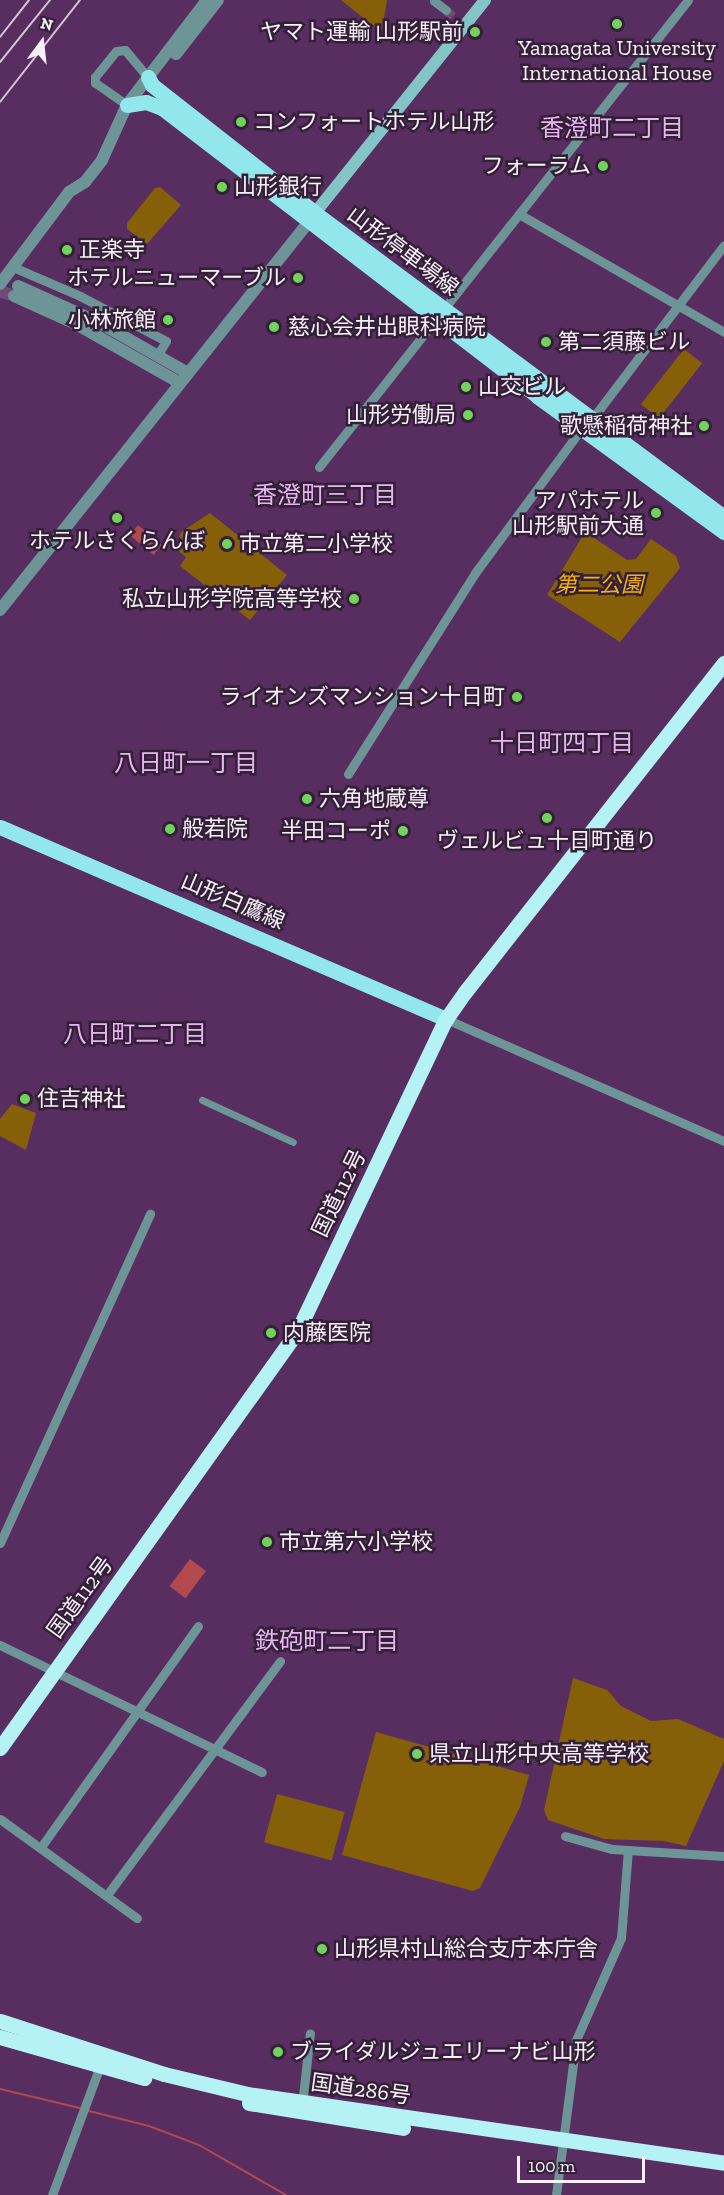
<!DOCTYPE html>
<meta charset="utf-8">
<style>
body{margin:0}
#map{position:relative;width:724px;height:2195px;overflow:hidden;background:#582e61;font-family:"Zilla Slab","Noto Sans JP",serif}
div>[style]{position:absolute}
.green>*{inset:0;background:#865f09;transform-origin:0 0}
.water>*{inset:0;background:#b1494e;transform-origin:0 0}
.stream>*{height:2px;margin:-1px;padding:0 1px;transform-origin:1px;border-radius:1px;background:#b1494e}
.minor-tunnel>*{height:9px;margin-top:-4.5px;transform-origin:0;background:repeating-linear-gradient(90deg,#704b78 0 9px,transparent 0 13.5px)}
.tertiary-tunnel>*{height:12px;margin-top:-6px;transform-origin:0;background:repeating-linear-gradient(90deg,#704b78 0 12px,transparent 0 18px)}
.pedestrian>*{height:7px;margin:-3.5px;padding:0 3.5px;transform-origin:3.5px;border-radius:3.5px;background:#6d9597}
.minor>*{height:9px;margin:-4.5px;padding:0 4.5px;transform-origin:4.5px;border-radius:4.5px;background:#6d9597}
.tertiary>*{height:12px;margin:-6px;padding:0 6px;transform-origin:6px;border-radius:6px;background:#6d9597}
.secondary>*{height:12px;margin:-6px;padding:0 6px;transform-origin:6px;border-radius:6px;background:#83c4c7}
.primary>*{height:15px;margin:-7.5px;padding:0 7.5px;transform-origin:7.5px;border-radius:7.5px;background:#92e7ec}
.trunk>*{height:15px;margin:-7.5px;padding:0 7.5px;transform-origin:7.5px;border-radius:7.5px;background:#b4f2f5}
.rail>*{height:2px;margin:-1px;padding:0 1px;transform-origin:1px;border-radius:1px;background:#d6c5d9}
.dots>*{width:16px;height:16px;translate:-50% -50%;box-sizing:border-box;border:3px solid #332037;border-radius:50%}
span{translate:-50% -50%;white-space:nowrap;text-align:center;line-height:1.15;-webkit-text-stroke:5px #332037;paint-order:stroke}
.poi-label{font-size:22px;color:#f9effb}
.right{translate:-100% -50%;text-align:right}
.left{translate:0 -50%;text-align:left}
.street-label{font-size:22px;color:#f9effb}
.park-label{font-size:22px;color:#f7b20c;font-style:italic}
.neighbourhood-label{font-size:24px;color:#e6b5f1}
.north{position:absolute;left:12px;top:12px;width:60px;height:60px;-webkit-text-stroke:4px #332037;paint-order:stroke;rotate:15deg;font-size:16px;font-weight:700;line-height:24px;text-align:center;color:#f9effb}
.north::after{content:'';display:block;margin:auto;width:21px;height:27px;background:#f9effb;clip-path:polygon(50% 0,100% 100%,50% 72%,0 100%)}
.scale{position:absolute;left:517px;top:2156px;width:128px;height:27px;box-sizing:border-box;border:3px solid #f9effb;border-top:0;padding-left:8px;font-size:18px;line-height:21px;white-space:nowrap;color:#f9effb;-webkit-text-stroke:4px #332037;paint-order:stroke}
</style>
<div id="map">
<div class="green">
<div style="clip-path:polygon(341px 0,387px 0,382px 30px,377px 29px)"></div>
<div style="clip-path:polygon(160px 187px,181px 205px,147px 244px,127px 229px,127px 223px,155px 188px)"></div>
<div style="left:684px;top:349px;width:23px;height:70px;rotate:38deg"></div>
<div style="clip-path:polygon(210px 513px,287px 575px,250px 620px,180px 566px,186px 557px,175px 548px,181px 532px)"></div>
<div style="clip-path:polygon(585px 532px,627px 560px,636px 559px,651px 539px,676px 556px,680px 568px,620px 642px,547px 595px)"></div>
<div style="clip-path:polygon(12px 1104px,36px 1113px,26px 1150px,0 1136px,0 1119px)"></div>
<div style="clip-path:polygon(573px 1678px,607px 1690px,621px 1706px,651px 1721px,678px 1719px,724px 1739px,724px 1761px,686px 1846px,664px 1841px,604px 1839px,548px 1820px,544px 1810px)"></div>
<div style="clip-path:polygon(376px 1732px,529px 1775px,520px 1807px,480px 1888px,473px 1891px,342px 1855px)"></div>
<div style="left:277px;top:1794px;width:70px;height:50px;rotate:15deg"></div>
</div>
<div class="water">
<div style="left:138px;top:525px;width:31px;height:13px;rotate:40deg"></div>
<div style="left:190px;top:1559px;width:20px;height:34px;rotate:37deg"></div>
</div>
<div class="stream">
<div style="left:0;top:2089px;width:82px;rotate:13.4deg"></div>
<div style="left:85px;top:2110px;width:66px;rotate:14deg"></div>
<div style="left:149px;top:2126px;width:53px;rotate:20.8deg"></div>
<div style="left:199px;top:2145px;width:100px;rotate:29.9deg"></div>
</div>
<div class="minor-tunnel">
<div style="left:446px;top:10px;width:13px;rotate:42deg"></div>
</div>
<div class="tertiary-tunnel">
<div style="left:0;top:291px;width:15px;rotate:20deg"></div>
</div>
<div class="pedestrian">
<div style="left:202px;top:1100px;width:100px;rotate:24.8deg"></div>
</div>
<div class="minor">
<div style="left:434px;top:1px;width:15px;rotate:37deg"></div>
<div style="left:127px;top:105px;width:39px;rotate:-145deg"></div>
<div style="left:95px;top:83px;width:6px;rotate:-90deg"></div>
<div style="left:95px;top:77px;width:33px;rotate:-51deg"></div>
<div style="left:116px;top:51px;width:9px;rotate:-6deg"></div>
<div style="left:125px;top:50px;width:35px;rotate:50deg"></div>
<div style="left:519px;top:214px;width:237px;rotate:29.9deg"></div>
<div style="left:13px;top:267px;width:73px;rotate:23.4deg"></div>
<div style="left:80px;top:296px;width:97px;rotate:27.6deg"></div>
<div style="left:166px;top:341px;width:17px;rotate:121deg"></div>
<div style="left:592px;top:419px;width:218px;rotate:-52.8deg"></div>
<div style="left:319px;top:467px;width:595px;rotate:-51.69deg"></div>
<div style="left:348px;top:774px;width:238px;rotate:-57.7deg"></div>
<div style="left:475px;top:573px;width:180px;rotate:-53.6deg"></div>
<div style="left:446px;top:1019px;width:304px;rotate:23.7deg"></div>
<div style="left:0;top:1543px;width:362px;rotate:-65.5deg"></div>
<div style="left:0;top:1645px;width:291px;rotate:25.9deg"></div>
<div style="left:0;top:1819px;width:169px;rotate:35.9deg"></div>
<div style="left:565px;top:1836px;width:49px;rotate:15.5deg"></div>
<div style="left:612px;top:1849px;width:112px;rotate:3.6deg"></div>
<div style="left:41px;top:1847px;width:271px;rotate:-54.6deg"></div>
<div style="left:107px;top:1895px;width:291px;rotate:-53.5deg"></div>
<div style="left:302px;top:2105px;width:72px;rotate:-83.7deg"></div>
<div style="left:52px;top:2195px;width:141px;rotate:-69.6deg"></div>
<div style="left:556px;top:2195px;width:156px;rotate:-82.6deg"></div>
<div style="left:576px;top:2040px;width:111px;rotate:-66.2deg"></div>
<div style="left:621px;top:1938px;width:88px;rotate:-85.5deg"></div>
</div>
<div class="tertiary">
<div style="left:176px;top:54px;width:68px;rotate:-52.1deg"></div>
<div style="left:0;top:284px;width:115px;rotate:-53.1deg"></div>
<div style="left:69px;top:192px;width:19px;rotate:-32deg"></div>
<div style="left:85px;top:182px;width:28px;rotate:-52deg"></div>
<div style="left:102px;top:160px;width:60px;rotate:-65.6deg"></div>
<div style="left:127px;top:105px;width:132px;rotate:-52.7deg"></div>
<div style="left:18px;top:286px;width:90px;rotate:24.3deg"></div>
<div style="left:100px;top:323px;width:99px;rotate:29.7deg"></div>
<div style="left:14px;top:296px;width:68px;rotate:24.3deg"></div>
<div style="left:76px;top:324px;width:117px;rotate:29.6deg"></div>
<div style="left:0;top:610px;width:496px;rotate:-51.5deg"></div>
</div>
<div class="secondary">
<div style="left:311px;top:218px;width:279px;rotate:-51.4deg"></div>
</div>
<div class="primary">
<div style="left:148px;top:77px;width:9px;rotate:63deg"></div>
<div style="left:152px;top:85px;width:207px;rotate:38.1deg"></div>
<div style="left:315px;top:213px;width:510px;rotate:36.62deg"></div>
<div style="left:127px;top:105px;width:19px;rotate:-9deg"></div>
<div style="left:146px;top:102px;width:17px;rotate:21deg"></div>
<div style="left:162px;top:108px;width:474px;rotate:37.5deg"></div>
<div style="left:538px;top:397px;width:230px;rotate:36deg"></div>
<div style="left:0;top:827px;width:486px;rotate:23.3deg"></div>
</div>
<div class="trunk">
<div style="left:0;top:1748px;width:513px;rotate:-54.51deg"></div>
<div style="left:298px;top:1330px;width:344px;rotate:-64.6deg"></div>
<div style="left:446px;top:1019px;width:33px;rotate:-55deg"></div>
<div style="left:465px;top:992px;width:419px;rotate:-51.8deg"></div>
<div style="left:0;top:2021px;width:172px;rotate:17.9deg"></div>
<div style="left:164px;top:2074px;width:85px;rotate:13.5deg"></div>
<div style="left:247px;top:2094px;width:482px;rotate:8.2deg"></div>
<div style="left:0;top:2037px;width:150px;rotate:15.9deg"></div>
<div style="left:249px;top:2103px;width:156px;rotate:9.2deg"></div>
</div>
<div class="rail">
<div style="left:0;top:37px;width:47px;rotate:-51.9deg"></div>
<div style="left:0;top:62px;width:80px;rotate:-51.1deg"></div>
<div style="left:0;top:102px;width:130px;rotate:-51.9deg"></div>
</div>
<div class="dots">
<div style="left:617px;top:24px;background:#72d25d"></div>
<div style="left:475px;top:32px;background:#72d25d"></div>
<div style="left:241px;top:122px;background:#72d25d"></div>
<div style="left:603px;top:166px;background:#72d25d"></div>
<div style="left:222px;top:187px;background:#72d25d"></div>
<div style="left:67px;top:250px;background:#72d25d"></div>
<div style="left:298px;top:278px;background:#72d25d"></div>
<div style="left:168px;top:320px;background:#72d25d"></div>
<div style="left:274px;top:327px;background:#72d25d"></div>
<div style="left:546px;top:342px;background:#72d25d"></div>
<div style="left:466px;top:387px;background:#72d25d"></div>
<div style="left:468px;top:415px;background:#72d25d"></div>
<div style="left:704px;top:426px;background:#72d25d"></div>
<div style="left:656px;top:513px;background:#72d25d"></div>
<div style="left:117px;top:518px;background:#72d25d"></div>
<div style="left:227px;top:544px;background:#72d25d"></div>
<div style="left:354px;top:599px;background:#72d25d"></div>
<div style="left:517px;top:697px;background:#72d25d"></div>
<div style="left:307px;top:799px;background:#72d25d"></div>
<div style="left:547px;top:818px;background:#72d25d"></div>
<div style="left:170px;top:829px;background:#72d25d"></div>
<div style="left:403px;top:831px;background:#72d25d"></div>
<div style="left:25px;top:1099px;background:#72d25d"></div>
<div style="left:271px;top:1333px;background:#72d25d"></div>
<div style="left:267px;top:1542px;background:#72d25d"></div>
<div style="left:417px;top:1754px;background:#72d25d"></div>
<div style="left:322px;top:1949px;background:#72d25d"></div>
<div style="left:278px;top:2052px;background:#72d25d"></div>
</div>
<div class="poi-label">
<span class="right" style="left:463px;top:32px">ヤマト運輸 山形駅前</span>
<span style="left:617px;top:60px">Yamagata University<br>International House</span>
<span class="left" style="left:253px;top:122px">コンフォートホテル山形</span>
<span class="right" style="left:591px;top:166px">フォーラム</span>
<span class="left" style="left:234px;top:187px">山形銀行</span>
<span class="left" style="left:79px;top:250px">正楽寺</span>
<span class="right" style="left:286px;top:278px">ホテルニューマーブル</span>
<span class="right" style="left:156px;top:320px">小林旅館</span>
<span class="left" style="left:288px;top:327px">慈心会井出眼科病院</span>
<span class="left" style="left:558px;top:342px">第二須藤ビル</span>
<span class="left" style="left:478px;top:387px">山交ビル</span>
<span class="right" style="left:456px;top:415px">山形労働局</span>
<span class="right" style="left:692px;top:426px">歌懸稲荷神社</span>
<span class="right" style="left:644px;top:513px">アパホテル<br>山形駅前大通</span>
<span style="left:117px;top:541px">ホテルさくらんぼ</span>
<span class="left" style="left:239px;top:544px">市立第二小学校</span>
<span class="right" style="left:342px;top:599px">私立山形学院高等学校</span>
<span class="right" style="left:505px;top:697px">ライオンズマンション十日町</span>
<span class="left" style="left:319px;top:799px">六角地蔵尊</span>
<span class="left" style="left:182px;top:829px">般若院</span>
<span class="right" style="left:391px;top:831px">半田コーポ</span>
<span style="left:547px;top:841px">ヴェルビュ十日町通り</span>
<span class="left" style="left:37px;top:1099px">住吉神社</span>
<span class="left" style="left:283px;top:1333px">内藤医院</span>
<span class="left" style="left:279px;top:1542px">市立第六小学校</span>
<span class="left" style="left:429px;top:1754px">県立山形中央高等学校</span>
<span class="left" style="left:334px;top:1949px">山形県村山総合支庁本庁舎</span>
<span class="left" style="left:290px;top:2052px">ブライダルジュエリーナビ山形</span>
</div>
<div class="street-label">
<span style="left:403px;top:251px;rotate:37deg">山形停車場線</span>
<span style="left:233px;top:901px;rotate:23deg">山形白鷹線</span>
<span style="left:339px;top:1193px;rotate:-64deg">国道112号</span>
<span style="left:80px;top:1597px;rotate:-54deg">国道112号</span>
<span style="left:361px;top:2089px;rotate:8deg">国道286号</span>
</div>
<div class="park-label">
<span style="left:599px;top:585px">第二公園</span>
</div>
<div class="neighbourhood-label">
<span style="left:612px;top:128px">香澄町二丁目</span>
<span style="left:325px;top:495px">香澄町三丁目</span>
<span style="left:562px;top:743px">十日町四丁目</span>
<span style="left:186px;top:763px">八日町一丁目</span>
<span style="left:135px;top:1034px">八日町二丁目</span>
<span style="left:327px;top:1641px">鉄砲町二丁目</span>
</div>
<div class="north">N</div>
<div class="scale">100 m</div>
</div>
